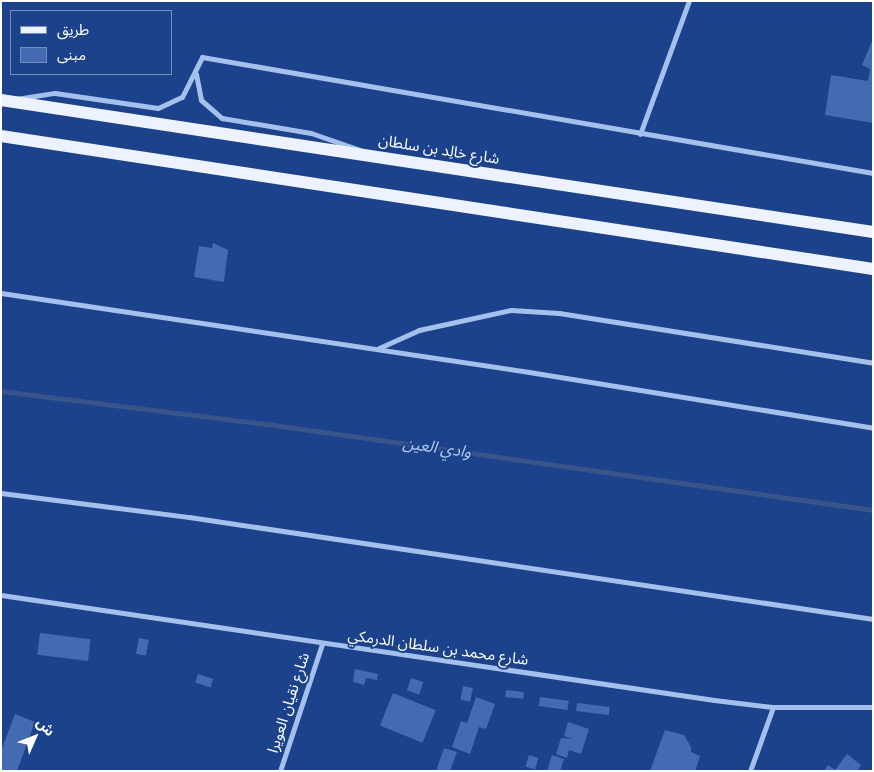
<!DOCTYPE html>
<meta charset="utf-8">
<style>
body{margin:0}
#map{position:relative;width:874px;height:772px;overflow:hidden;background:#1b428a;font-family:Raleway,"Noto Sans Arabic",sans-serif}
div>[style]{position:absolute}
.stream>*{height:4.5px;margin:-2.25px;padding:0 2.25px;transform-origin:2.25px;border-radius:2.25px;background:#38548a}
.building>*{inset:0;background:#446bb2;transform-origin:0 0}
.street>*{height:5px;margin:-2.5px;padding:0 2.5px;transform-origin:2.5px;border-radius:2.5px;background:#a6c0ed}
.primary>*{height:12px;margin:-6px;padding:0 6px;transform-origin:6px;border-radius:6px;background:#ecf2ff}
span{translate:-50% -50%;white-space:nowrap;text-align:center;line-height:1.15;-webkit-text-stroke:4px #1b428a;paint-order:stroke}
.street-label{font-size:15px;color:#fff}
.water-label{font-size:16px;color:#b2caf4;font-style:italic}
.frame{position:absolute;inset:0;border:2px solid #fff;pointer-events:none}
.legend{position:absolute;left:10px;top:10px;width:162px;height:65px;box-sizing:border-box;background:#1b428a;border:1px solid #768eb9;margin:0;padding:6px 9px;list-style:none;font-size:15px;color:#fff}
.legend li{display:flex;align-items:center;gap:10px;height:25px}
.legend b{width:25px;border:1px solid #768eb9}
.north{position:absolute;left:10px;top:712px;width:50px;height:50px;-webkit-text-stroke:4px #1b428a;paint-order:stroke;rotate:46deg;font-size:14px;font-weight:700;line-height:20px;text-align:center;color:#fff}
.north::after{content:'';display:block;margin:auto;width:18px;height:22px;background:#fff;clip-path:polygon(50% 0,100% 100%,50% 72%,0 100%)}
</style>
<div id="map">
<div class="stream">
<div style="left:1px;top:391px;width:275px;rotate:7.1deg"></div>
<div style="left:274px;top:425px;width:605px;rotate:8.08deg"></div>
</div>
<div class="building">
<div style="clip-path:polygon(873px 39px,873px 123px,825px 115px,831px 75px,868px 81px,870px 69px,862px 65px)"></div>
<div style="clip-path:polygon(213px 243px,228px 250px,224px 282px,194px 277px,199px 246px,212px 248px)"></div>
<div style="left:40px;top:633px;width:51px;height:22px;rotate:7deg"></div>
<div style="left:139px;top:638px;width:10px;height:16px;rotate:11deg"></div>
<div style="clip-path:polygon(355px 669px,378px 674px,377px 680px,366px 678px,364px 685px,353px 682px)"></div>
<div style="left:198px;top:674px;width:16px;height:9px;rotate:18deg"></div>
<div style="left:411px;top:678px;width:13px;height:13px;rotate:18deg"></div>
<div style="left:463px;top:686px;width:10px;height:14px;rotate:11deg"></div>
<div style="left:506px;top:690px;width:18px;height:7px;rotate:6deg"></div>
<div style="left:393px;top:693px;width:46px;height:35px;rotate:22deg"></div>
<div style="clip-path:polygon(476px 697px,495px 704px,486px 729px,479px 727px,470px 754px,452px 747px,461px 721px,467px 723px)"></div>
<div style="left:540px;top:697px;width:29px;height:9px;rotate:8deg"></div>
<div style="left:577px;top:703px;width:33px;height:8px;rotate:7deg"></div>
<div style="clip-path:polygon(15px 714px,35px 722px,17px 771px,1px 771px,1px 751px)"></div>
<div style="clip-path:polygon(568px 722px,589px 729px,581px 754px,569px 750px,567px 758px,556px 754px,561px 738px,573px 739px,564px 736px)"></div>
<div style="clip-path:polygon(665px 730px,684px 735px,691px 747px,691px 752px,700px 756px,695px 771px,650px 771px)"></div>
<div style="clip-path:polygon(444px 748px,457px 752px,450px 771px,436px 771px)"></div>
<div style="clip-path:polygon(847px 754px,861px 765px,857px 771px,824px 771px,828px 765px,835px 770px)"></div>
<div style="left:529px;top:755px;width:10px;height:12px;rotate:17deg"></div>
<div style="clip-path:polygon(552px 755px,564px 759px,560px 771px,547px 771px)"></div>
</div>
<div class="street">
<div style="left:196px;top:74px;width:26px;rotate:79deg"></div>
<div style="left:201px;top:100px;width:28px;rotate:41deg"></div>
<div style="left:222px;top:118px;width:90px;rotate:9.6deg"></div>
<div style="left:311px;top:133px;width:52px;rotate:19.1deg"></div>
<div style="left:16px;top:99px;width:39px;rotate:-9deg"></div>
<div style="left:55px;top:93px;width:104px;rotate:8.3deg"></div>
<div style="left:158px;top:108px;width:26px;rotate:-25deg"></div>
<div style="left:182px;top:97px;width:45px;rotate:-63.4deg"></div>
<div style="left:202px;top:57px;width:681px;rotate:9.81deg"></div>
<div style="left:640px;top:134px;width:142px;rotate:-69.8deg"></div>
<div style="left:1px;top:293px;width:534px;rotate:8.51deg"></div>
<div style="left:529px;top:372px;width:349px;rotate:9.2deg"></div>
<div style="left:379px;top:348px;width:44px;rotate:-24.2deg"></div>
<div style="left:419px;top:330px;width:94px;rotate:-12.3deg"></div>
<div style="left:511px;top:310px;width:48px;rotate:3.6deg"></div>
<div style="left:559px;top:313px;width:318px;rotate:9deg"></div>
<div style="left:1px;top:493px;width:190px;rotate:7.3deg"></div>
<div style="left:189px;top:517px;width:692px;rotate:8.48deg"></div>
<div style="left:1px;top:595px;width:721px;rotate:8.38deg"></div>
<div style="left:714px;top:700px;width:59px;rotate:6.8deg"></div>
<div style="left:773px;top:707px;width:100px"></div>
<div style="left:280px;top:771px;width:134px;rotate:-71.7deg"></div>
<div style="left:750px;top:771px;width:68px;rotate:-70.2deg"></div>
</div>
<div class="primary">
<div style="left:1px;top:100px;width:882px;rotate:8.61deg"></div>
<div style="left:1px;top:136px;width:882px;rotate:8.67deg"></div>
</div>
<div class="street-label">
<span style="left:439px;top:150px;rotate:9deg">شارع خالِد بن سلطان</span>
<span style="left:438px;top:648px;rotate:8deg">شارع محمد بن سلطان الدرمكي</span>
<span style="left:289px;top:703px;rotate:-72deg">شارع نقيان العويرا</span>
</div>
<div class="water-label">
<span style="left:437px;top:448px;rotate:8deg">وادي العين</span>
</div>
<div class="frame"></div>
<ul class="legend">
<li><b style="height:6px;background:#ecf2ff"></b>طريق</li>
<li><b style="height:14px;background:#446bb2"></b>مبنى</li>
</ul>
<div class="north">ش</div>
</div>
